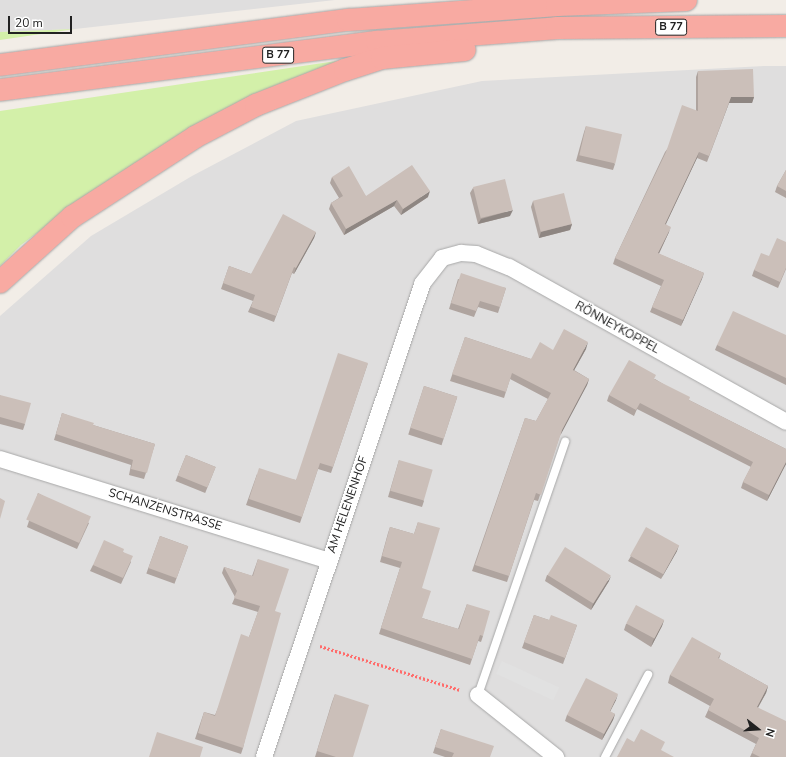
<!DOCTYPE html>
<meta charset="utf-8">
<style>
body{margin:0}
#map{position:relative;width:786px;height:757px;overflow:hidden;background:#f2ede7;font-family:"Nunito Sans",sans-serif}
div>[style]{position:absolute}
.residential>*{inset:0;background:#dfdede}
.grass>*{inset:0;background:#d3f0a9}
.parking>*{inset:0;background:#e1e1e1;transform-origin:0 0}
.path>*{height:2.5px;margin-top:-1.25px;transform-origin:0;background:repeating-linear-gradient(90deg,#ff6c6b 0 2px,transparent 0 4px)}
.roads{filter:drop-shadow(0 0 1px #a8a8a8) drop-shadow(0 0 1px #a8a8a8)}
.service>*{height:8px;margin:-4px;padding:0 4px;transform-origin:4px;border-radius:4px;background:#fff}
.minor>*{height:16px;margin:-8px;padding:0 8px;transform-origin:8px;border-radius:8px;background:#fff}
.trunk>*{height:22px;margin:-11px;padding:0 11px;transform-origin:11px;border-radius:11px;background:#f8aaa2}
.wall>*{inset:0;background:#afa49f;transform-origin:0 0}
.shaded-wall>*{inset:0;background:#8e8682}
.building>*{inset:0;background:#cbbfb9;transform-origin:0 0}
span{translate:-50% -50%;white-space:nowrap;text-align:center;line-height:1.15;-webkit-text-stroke:3px #fff;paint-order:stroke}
.shield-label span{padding:1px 3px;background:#fff;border:1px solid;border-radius:3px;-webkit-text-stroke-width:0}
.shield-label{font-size:11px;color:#212121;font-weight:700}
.street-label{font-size:12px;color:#212121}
.north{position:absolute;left:738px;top:709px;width:40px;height:40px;-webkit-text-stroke:3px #fff;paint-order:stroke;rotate:107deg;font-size:11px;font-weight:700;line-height:16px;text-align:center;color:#212121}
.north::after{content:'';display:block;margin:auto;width:14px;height:18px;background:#212121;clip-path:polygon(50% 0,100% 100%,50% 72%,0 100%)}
.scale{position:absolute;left:8px;top:16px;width:64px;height:18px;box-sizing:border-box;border:2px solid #212121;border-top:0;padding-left:5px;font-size:12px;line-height:14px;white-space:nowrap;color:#212121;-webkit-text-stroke:3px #fff;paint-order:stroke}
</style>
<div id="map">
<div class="residential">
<div style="clip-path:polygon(0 0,335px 0,75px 29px,0 32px)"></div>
<div style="clip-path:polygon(764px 66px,786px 66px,786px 757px,0 757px,0 316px,91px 236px,192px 176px,296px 121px,482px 81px)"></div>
</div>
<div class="grass">
<div style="clip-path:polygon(75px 29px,0 40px,0 32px)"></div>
<div style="clip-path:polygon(343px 60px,73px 206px,21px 245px,0 266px,0 111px)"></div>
</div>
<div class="parking">
<div style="left:502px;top:661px;width:63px;height:14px;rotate:25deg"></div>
</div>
<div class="path">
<div style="left:320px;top:646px;width:147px;rotate:17.4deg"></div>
</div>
<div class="roads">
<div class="service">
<div style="left:478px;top:695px;width:268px;rotate:-71deg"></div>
<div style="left:605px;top:757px;width:93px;rotate:-62.3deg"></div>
</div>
<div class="minor">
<div style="left:0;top:459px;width:344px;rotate:17.2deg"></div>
<div style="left:478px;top:695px;width:100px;rotate:38.5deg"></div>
<div style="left:264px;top:757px;width:499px;rotate:-71.5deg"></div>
<div style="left:422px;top:284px;width:33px;rotate:-52deg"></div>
<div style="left:442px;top:258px;width:20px;rotate:-15deg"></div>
<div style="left:461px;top:253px;width:15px;rotate:4deg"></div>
<div style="left:476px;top:254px;width:35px;rotate:22deg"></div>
<div style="left:509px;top:267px;width:317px;rotate:29.2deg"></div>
</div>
<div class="trunk">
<div style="left:0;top:65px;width:351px;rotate:-7.4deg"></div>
<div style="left:348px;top:20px;width:210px;rotate:-4.1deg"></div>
<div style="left:557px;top:5px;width:129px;rotate:-2.2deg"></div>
<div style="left:0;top:90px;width:380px;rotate:-7.3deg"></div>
<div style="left:377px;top:42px;width:181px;rotate:-4.4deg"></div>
<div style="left:557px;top:28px;width:229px;rotate:-0.5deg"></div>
<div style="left:0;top:282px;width:97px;rotate:-42.1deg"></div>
<div style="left:72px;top:217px;width:147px;rotate:-33deg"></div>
<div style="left:195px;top:137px;width:69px;rotate:-27.7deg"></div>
<div style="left:256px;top:105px;width:96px;rotate:-21.5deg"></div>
<div style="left:345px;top:70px;width:39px;rotate:-18deg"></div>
<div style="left:382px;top:58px;width:83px;rotate:-5.5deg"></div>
</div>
</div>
<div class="wall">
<div style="clip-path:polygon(698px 71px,754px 97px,752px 103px,729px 103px,707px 162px,697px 158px,666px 224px,669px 232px,659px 254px,704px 273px,681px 326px,650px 312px,661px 286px,613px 264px,615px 258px,665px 152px,696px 111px,696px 77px)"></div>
<div style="clip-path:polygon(586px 126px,615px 164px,613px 170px,576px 161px,584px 132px)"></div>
<div style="clip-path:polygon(786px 170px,786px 198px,775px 192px,777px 186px)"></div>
<div style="clip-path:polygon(332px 177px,366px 196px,428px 197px,401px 215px,394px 206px,344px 235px,329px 209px,331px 203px,339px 198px,330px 183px)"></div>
<div style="clip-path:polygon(473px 188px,510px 216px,478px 224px,470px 193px)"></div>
<div style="clip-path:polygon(533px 201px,572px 224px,570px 230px,539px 238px,531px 207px)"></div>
<div style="clip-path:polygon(316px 232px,314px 238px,294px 274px,292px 273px,274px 322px,248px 312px,253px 301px,221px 289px,229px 266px,251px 274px)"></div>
<div style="clip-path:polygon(786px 242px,786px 269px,778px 288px,752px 276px,754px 270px)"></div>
<div style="clip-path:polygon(458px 279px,506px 288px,498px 313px,478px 307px,474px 317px,449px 309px)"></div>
<div style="clip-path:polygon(786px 335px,786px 385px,715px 350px,717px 345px)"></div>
<div style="clip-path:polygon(465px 337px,531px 359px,553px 350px,586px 349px,574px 370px,589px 379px,587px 385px,560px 435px,538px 501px,534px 500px,507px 582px,472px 571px,525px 418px,536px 421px,548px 399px,510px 379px,504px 398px,450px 381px)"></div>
<div style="clip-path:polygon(368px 363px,331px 473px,318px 469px,300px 523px,246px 505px,257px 474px,296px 480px)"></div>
<div style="clip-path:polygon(655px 379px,689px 400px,786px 449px,786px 464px,767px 501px,741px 488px,743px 482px,751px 467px,637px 409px,634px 416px,607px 401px,609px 395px)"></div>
<div style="left:424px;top:386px;width:35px;height:51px;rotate:18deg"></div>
<div style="clip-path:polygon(0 395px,25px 424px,23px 430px,0 424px)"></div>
<div style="clip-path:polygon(62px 413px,93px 425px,155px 444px,144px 479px,129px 475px,131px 465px,54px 440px)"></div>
<div style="left:186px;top:455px;width:32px;height:28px;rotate:22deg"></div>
<div style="clip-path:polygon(399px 460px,424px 501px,422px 507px,388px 497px)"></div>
<div style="clip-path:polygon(38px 493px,89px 523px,77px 549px,27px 527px)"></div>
<div style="clip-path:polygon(418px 522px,422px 588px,422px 618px,458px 629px,467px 604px,483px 636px,481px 642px,478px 641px,470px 665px,379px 634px,400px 568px,380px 562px,388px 533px,390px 527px,414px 534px)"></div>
<div style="left:160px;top:536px;width:30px;height:40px;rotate:20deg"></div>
<div style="clip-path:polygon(677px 551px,661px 579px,628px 561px,631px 556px)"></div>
<div style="clip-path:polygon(123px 552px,131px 562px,121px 584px,90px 571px,93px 565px)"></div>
<div style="clip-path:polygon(258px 559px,275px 611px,243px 748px,241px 754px,195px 739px,204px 712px,215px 715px,249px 637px,258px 612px,232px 604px,235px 597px,222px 573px,224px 567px,252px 576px)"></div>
<div style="clip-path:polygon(547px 575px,609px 581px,591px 610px,545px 581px)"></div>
<div style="clip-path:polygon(534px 615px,549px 620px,577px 625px,563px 664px,522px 648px)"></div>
<div style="clip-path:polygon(664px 620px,662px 626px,651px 647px,624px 630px,626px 624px)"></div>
<div style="clip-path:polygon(721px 653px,719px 659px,768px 686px,766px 693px,758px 708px,786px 757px,750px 757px,756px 744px,705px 717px,710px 706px,668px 683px,670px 675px)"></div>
<div style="clip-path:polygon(335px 694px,353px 757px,315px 757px,332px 702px)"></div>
<div style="clip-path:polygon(616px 700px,610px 712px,615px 714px,613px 720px,602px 740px,565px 721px,567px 715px)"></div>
<div style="clip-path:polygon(441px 729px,490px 757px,445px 757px,433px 753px)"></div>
</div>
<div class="shaded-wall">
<div style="clip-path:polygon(731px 97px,754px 97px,752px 103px,729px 103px,707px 162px)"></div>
<div style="clip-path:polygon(699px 152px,697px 158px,663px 230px,665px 224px)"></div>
<div style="clip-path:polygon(430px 191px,428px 197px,401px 215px,403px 209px)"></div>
<div style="clip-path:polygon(397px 200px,394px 206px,344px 235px,346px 229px)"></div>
<div style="clip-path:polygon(513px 210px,510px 216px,478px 224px,481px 219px)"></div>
<div style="clip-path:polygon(572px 224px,570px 230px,539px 238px,541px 232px)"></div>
<div style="clip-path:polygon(671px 227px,669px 232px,656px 259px,658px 253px)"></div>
<div style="clip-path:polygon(316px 232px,314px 238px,294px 274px,296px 268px)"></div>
<div style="clip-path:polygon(704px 273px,702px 279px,681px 326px,683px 320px)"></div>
<div style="clip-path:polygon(588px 342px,586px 349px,571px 376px,573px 370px)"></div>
<div style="clip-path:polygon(589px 379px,587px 385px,560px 436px,562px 430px)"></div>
<div style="clip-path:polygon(786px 462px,786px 464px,767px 501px,769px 495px)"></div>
<div style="clip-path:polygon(679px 545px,677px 551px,661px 579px,664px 573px)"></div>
<div style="clip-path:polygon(611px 576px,609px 581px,591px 610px,593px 604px)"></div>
<div style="clip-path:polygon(664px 620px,662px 626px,651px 647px,653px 641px)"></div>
<div style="clip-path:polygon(768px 686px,766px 693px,754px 714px,757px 707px)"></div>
<div style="clip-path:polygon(618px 694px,616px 700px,607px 717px,610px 711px)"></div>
<div style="clip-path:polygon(615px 714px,613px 720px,602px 740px,604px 734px)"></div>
</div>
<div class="building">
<div style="clip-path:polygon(753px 69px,754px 97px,731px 97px,709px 156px,699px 152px,665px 224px,671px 227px,658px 253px,704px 273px,683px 320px,652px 307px,664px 280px,615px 258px,666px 152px,682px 105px,698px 111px,698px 71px)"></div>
<div style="left:586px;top:126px;width:37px;height:30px;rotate:13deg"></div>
<div style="clip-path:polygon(412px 165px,430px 191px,403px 209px,397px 200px,346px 229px,331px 203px,343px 196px,332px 177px,349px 166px,366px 196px)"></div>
<div style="clip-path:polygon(786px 170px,786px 191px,777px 186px)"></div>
<div style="left:505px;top:179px;width:32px;height:33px;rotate:76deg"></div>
<div style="left:564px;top:193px;width:32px;height:32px;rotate:76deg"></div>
<div style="clip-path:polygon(283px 214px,316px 232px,296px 268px,294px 267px,276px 316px,251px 307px,255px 295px,223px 283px,229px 266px,251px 274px)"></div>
<div style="clip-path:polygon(777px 238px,786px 242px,786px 268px,780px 282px,754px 270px,761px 253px,769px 256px)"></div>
<div style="clip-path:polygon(461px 273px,506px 288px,500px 307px,480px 301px,476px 311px,451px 303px)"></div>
<div style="clip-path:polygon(733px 311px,786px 335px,786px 378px,717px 345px)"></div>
<div style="clip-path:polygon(564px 329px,588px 342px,573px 370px,589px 379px,562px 430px,541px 495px,536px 493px,509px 576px,475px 565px,525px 418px,536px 421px,551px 393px,512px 373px,506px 392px,452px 374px,465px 337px,531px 359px,540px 342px,553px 350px)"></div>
<div style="clip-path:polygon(338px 353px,368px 363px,333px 467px,320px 463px,302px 517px,249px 499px,259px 468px,296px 480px)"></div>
<div style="clip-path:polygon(629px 360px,656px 375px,654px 379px,690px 397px,689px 400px,786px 449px,786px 462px,769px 495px,743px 482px,753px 462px,640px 403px,636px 410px,609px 395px)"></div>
<div style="left:424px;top:386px;width:35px;height:44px;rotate:18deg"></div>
<div style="clip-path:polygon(0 395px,31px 403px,25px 424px,0 417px)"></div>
<div style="clip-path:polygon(62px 413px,94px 423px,93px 425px,155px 444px,147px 473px,131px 469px,133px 460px,56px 434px)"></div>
<div style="left:186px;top:455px;width:32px;height:22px;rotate:22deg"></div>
<div style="left:399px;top:460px;width:35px;height:32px;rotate:16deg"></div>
<div style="left:38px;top:493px;width:58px;height:29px;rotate:24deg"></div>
<div style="clip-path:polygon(0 498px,5px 501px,0 519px)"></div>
<div style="clip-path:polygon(418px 522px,440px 528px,422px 588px,431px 591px,422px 618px,459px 629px,467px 604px,490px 611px,483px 636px,480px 635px,472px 659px,381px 628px,402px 562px,382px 556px,390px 527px,414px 534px)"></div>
<div style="left:646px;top:527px;width:38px;height:33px;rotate:29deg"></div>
<div style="left:160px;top:536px;width:30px;height:34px;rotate:20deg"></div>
<div style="clip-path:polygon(104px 540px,124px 549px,123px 552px,133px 556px,123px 578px,93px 565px)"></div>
<div style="left:565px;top:547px;width:54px;height:33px;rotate:32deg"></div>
<div style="clip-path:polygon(258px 559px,289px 569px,275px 611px,281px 613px,243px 748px,198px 733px,204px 712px,215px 716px,241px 634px,249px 637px,260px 606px,234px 598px,237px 591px,224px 567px,253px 576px)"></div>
<div style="left:636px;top:605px;width:32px;height:21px;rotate:28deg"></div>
<div style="clip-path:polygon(534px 615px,549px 620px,551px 615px,577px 625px,565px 658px,524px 642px)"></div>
<div style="clip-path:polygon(692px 637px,721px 653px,718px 658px,768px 686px,757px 707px,786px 721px,786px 757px,760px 757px,752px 753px,759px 738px,708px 710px,714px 699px,670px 675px)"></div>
<div style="clip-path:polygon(586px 678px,618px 694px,610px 711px,615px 714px,604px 734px,567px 715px)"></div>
<div style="clip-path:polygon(335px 694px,369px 705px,353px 757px,336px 757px,317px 751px)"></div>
<div style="clip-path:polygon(441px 729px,494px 746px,490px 757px,452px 757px,454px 753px,435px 747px)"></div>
<div style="clip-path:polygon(641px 729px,665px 742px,661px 750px,674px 757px,617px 757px,627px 738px,634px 742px)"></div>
<div style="clip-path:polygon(157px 732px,203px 747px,200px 757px,149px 757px)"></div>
</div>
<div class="shield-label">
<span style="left:671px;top:27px">B 77</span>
<span style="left:278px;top:55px">B 77</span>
</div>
<div class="street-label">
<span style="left:617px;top:328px;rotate:29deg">RÖNNEYKOPPEL</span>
<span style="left:348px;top:505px;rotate:-71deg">AM HELENENHOF</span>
<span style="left:165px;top:510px;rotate:17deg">SCHANZENSTRASSE</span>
</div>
<div class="north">N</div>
<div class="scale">20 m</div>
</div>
